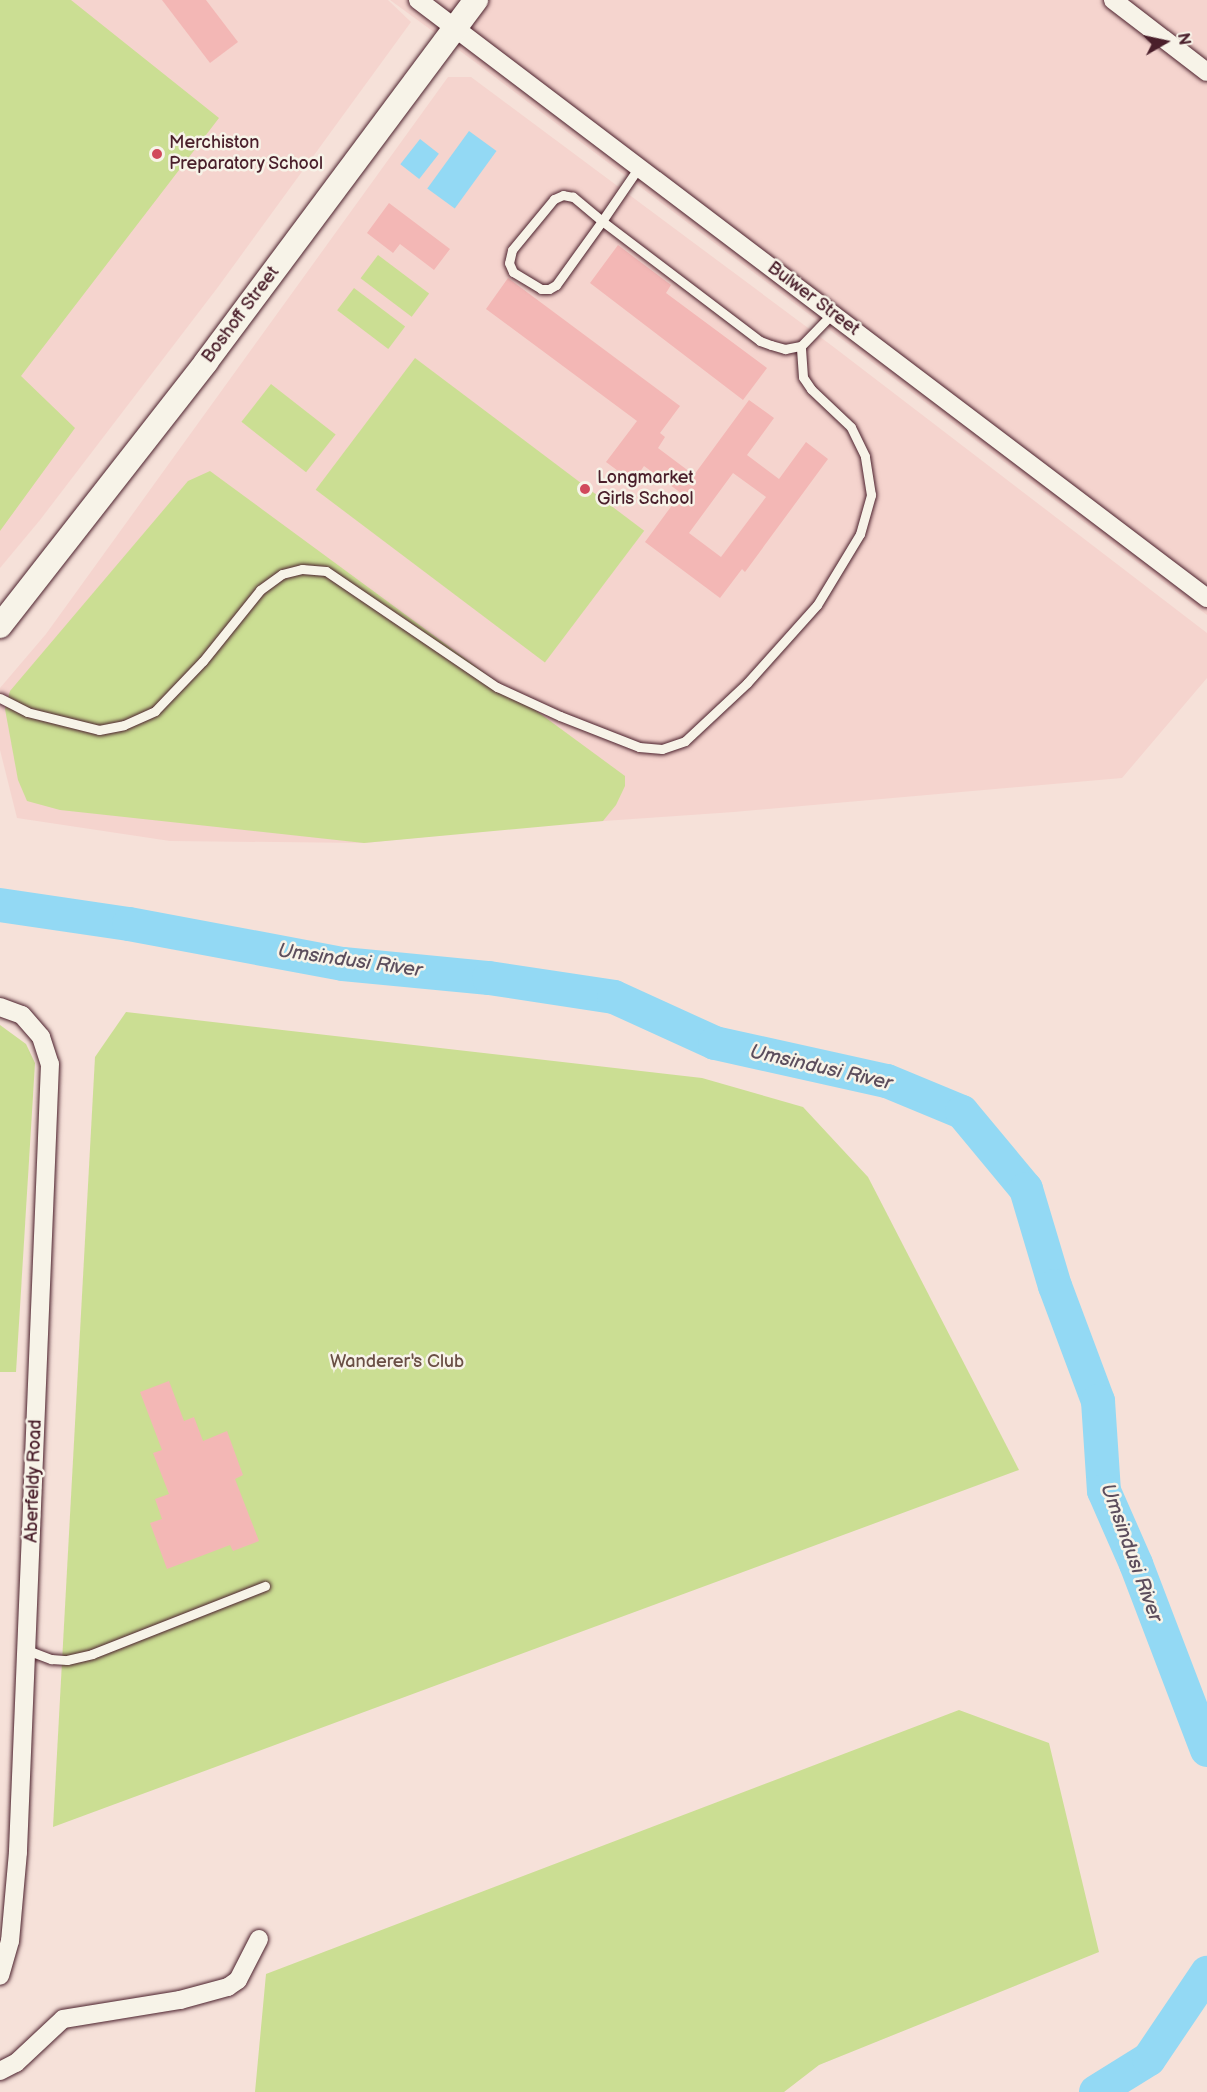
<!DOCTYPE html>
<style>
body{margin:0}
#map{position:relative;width:1207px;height:2092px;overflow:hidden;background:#f6e1d9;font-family:"Balsamiq Sans",sans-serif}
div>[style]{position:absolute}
.built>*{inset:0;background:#f5d4ce}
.green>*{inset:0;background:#cbde93;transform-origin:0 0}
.water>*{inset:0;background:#93d9f4;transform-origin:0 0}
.river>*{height:34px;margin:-17px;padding:0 17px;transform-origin:17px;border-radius:17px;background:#93d9f4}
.building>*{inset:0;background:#f3b7b5}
.roads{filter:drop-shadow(0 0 2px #4a1f2b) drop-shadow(0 0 2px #4a1f2b)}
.service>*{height:9px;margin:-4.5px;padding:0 4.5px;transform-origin:4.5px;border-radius:4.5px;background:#f7f3e8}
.minor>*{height:18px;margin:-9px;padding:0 9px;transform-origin:9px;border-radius:9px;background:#f7f3e8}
.secondary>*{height:24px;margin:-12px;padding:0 12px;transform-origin:12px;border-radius:12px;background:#f7f3e8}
.dots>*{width:16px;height:16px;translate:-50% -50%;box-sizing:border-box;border:3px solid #f7f3e8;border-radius:50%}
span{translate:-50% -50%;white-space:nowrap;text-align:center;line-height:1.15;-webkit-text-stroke:5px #f7f3e8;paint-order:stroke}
.poi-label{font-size:18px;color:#4a1f2b}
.left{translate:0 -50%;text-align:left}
.street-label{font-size:18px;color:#4a1f2b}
.park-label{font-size:18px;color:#6a4f45}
.water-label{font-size:20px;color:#5c4e5d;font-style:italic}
.north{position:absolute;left:1135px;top:12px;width:60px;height:60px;-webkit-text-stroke:4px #f7f3e8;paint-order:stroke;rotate:81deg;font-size:16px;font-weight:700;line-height:24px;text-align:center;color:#4a1f2b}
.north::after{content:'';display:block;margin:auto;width:21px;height:27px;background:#4a1f2b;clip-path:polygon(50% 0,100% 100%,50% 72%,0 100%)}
</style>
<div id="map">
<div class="built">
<div style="clip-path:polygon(0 0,388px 0,411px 22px,218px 287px,40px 520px,0 568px)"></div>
<div style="clip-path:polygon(390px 0,1207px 0,1207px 615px,475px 62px)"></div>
<div style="clip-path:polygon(448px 77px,471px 77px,831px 345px,1207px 633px,1207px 678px,1122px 778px,734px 812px,546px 825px,364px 843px,170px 841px,17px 818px,0 750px,0 688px,46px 634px)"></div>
</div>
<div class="green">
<div style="clip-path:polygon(0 0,71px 0,219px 118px,21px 376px,75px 428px,0 531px)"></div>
<div style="left:378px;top:255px;width:64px;height:29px;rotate:37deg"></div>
<div style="left:354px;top:288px;width:64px;height:28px;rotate:37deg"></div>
<div style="left:415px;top:358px;width:287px;height:165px;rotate:37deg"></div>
<div style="left:271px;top:384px;width:82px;height:48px;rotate:38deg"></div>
<div style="clip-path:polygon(210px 471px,625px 776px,625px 786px,616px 805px,603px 821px,364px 843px,60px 810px,27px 801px,18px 780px,5px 709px,10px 691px,188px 481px)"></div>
<div style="clip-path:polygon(126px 1012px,702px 1078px,803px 1107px,868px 1177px,1019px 1470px,53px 1827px,95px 1057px)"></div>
<div style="clip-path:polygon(0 1025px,26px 1044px,35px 1063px,16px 1372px,0 1372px)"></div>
<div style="clip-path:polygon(959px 1710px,1049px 1743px,1099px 1952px,819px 2065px,784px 2092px,255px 2092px,266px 1974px)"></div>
</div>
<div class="water">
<div style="left:469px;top:131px;width:34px;height:71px;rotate:36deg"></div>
<div style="left:420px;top:139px;width:24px;height:32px;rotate:38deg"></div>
</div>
<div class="river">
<div style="left:0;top:905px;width:130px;rotate:8.4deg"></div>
<div style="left:129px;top:924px;width:218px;rotate:10.6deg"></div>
<div style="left:343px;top:964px;width:147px;rotate:5.5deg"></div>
<div style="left:489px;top:978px;width:126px;rotate:8.6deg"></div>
<div style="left:614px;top:997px;width:111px;rotate:24.5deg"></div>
<div style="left:715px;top:1043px;width:176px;rotate:12.5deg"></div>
<div style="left:887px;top:1081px;width:81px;rotate:22.5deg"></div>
<div style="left:962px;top:1112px;width:100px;rotate:50.3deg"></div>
<div style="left:1026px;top:1189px;width:101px;rotate:73.4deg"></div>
<div style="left:1055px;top:1286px;width:123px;rotate:69.5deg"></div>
<div style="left:1098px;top:1401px;width:90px;rotate:86.2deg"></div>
<div style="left:1104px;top:1491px;width:80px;rotate:66.3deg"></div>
<div style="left:1136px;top:1564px;width:199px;rotate:69.1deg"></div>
<div style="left:1096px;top:2092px;width:62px;rotate:-31.9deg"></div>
<div style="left:1149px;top:2059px;width:104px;rotate:-56deg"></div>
</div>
<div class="building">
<div style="clip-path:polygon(162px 0,206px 0,238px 42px,210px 63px)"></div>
<div style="clip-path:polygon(389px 203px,450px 249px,434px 270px,400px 244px,393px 253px,367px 233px)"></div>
<div style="clip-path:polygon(618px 245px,671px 285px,666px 293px,767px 368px,743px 400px,590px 283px)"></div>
<div style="clip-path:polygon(evenodd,508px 278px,680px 406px,660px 433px,665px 437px,658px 448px,694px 475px,749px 400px,774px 418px,747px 455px,779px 479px,806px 442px,828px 459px,745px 572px,742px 569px,720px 598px,645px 542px,681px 493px,644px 466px,633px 482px,606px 462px,637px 421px,486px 309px,508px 278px,733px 473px,766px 497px,721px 557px,689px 533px,733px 473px)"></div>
<div style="clip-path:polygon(169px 1381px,184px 1421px,194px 1417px,203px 1441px,227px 1431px,243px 1475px,235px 1479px,259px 1541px,233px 1551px,230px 1545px,167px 1569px,150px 1523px,162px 1519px,155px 1499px,169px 1494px,153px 1453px,162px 1450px,140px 1392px)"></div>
</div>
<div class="roads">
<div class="service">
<div style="left:639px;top:167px;width:65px;rotate:124.4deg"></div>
<div style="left:602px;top:221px;width:38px;rotate:-140deg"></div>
<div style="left:573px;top:197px;width:10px;rotate:-169deg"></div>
<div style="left:563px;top:195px;width:10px;rotate:156deg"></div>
<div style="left:554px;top:199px;width:66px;rotate:129.5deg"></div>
<div style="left:512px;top:250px;width:13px;rotate:103deg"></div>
<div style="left:509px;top:263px;width:10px;rotate:66deg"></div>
<div style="left:513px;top:272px;width:33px;rotate:31deg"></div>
<div style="left:541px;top:289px;width:8px"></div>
<div style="left:549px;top:289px;width:8px;rotate:-30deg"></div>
<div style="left:556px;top:285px;width:79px;rotate:-54.3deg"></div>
<div style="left:602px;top:221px;width:198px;rotate:37.2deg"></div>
<div style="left:760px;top:341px;width:12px;rotate:20deg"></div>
<div style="left:771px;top:345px;width:15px;rotate:16deg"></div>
<div style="left:785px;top:349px;width:16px;rotate:-11deg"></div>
<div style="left:801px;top:346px;width:45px;rotate:-45.9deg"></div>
<div style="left:0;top:698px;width:30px;rotate:27deg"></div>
<div style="left:27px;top:712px;width:74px;rotate:14deg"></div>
<div style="left:99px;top:730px;width:25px;rotate:-11deg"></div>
<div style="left:124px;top:725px;width:34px;rotate:-24deg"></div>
<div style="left:155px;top:711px;width:69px;rotate:-46.2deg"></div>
<div style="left:203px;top:661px;width:91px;rotate:-51.2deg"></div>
<div style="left:260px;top:590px;width:27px;rotate:-36deg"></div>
<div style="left:282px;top:574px;width:21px;rotate:-14deg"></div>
<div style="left:302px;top:569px;width:24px;rotate:5deg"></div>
<div style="left:326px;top:571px;width:207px;rotate:34.2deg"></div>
<div style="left:497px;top:687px;width:69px;rotate:24.7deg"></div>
<div style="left:560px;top:716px;width:85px;rotate:21.4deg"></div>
<div style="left:639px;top:747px;width:23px;rotate:5deg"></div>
<div style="left:662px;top:749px;width:24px;rotate:-19deg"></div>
<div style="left:685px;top:741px;width:85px;rotate:-43.1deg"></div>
<div style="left:747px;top:683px;width:105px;rotate:-48.1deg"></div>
<div style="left:817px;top:605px;width:83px;rotate:-58.8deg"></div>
<div style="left:860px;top:534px;width:41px;rotate:-74.2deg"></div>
<div style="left:871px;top:495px;width:39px;rotate:-99deg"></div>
<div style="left:865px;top:456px;width:32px;rotate:-116deg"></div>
<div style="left:851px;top:427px;width:55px;rotate:-136.5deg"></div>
<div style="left:811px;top:389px;width:14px;rotate:-124deg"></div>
<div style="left:803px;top:377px;width:31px;rotate:-94deg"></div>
<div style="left:27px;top:1650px;width:26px;rotate:21deg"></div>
<div style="left:51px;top:1659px;width:16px;rotate:4deg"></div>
<div style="left:67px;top:1660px;width:26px;rotate:-13deg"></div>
<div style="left:92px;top:1654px;width:186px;rotate:-21.5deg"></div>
</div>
<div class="minor">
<div style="left:418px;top:0;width:990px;rotate:37.16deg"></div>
<div style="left:1113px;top:0;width:118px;rotate:37.5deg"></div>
<div style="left:0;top:1007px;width:23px;rotate:20deg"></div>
<div style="left:22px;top:1015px;width:29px;rotate:49deg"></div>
<div style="left:41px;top:1037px;width:28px;rotate:72deg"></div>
<div style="left:50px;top:1064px;width:789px;rotate:92.33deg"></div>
<div style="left:18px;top:1852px;width:89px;rotate:95.1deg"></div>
<div style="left:10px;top:1941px;width:36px;rotate:106deg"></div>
<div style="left:0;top:2071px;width:18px;rotate:-27deg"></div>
<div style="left:16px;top:2063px;width:64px;rotate:-43.1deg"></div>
<div style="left:63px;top:2019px;width:119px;rotate:-9.2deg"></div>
<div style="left:180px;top:2000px;width:50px;rotate:-15.2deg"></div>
<div style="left:228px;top:1987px;width:12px;rotate:-35deg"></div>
<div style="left:238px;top:1980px;width:46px;rotate:-62.9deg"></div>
</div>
<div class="secondary">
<div style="left:0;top:626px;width:335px;rotate:-52deg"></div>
<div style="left:206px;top:362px;width:452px;rotate:-53.3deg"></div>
</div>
</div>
<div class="dots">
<div style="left:157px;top:154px;background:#d1495b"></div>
<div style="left:585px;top:489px;background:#d1495b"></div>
</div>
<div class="poi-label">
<span class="left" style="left:169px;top:154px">Merchiston<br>Preparatory School</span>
<span class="left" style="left:597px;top:489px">Longmarket<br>Girls School</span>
</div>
<div class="street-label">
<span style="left:813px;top:299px;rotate:37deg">Bulwer Street</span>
<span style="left:241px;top:315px;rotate:-53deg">Boshoff Street</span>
<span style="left:34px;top:1481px;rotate:-88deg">Aberfeldy Road</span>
</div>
<div class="park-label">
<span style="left:397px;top:1362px">Wanderer's Club</span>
</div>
<div class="water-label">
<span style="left:350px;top:961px;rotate:8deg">Umsindusi River</span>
<span style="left:821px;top:1068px;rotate:13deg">Umsindusi River</span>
<span style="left:1131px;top:1553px;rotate:70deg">Umsindusi River</span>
</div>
<div class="north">N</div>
</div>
